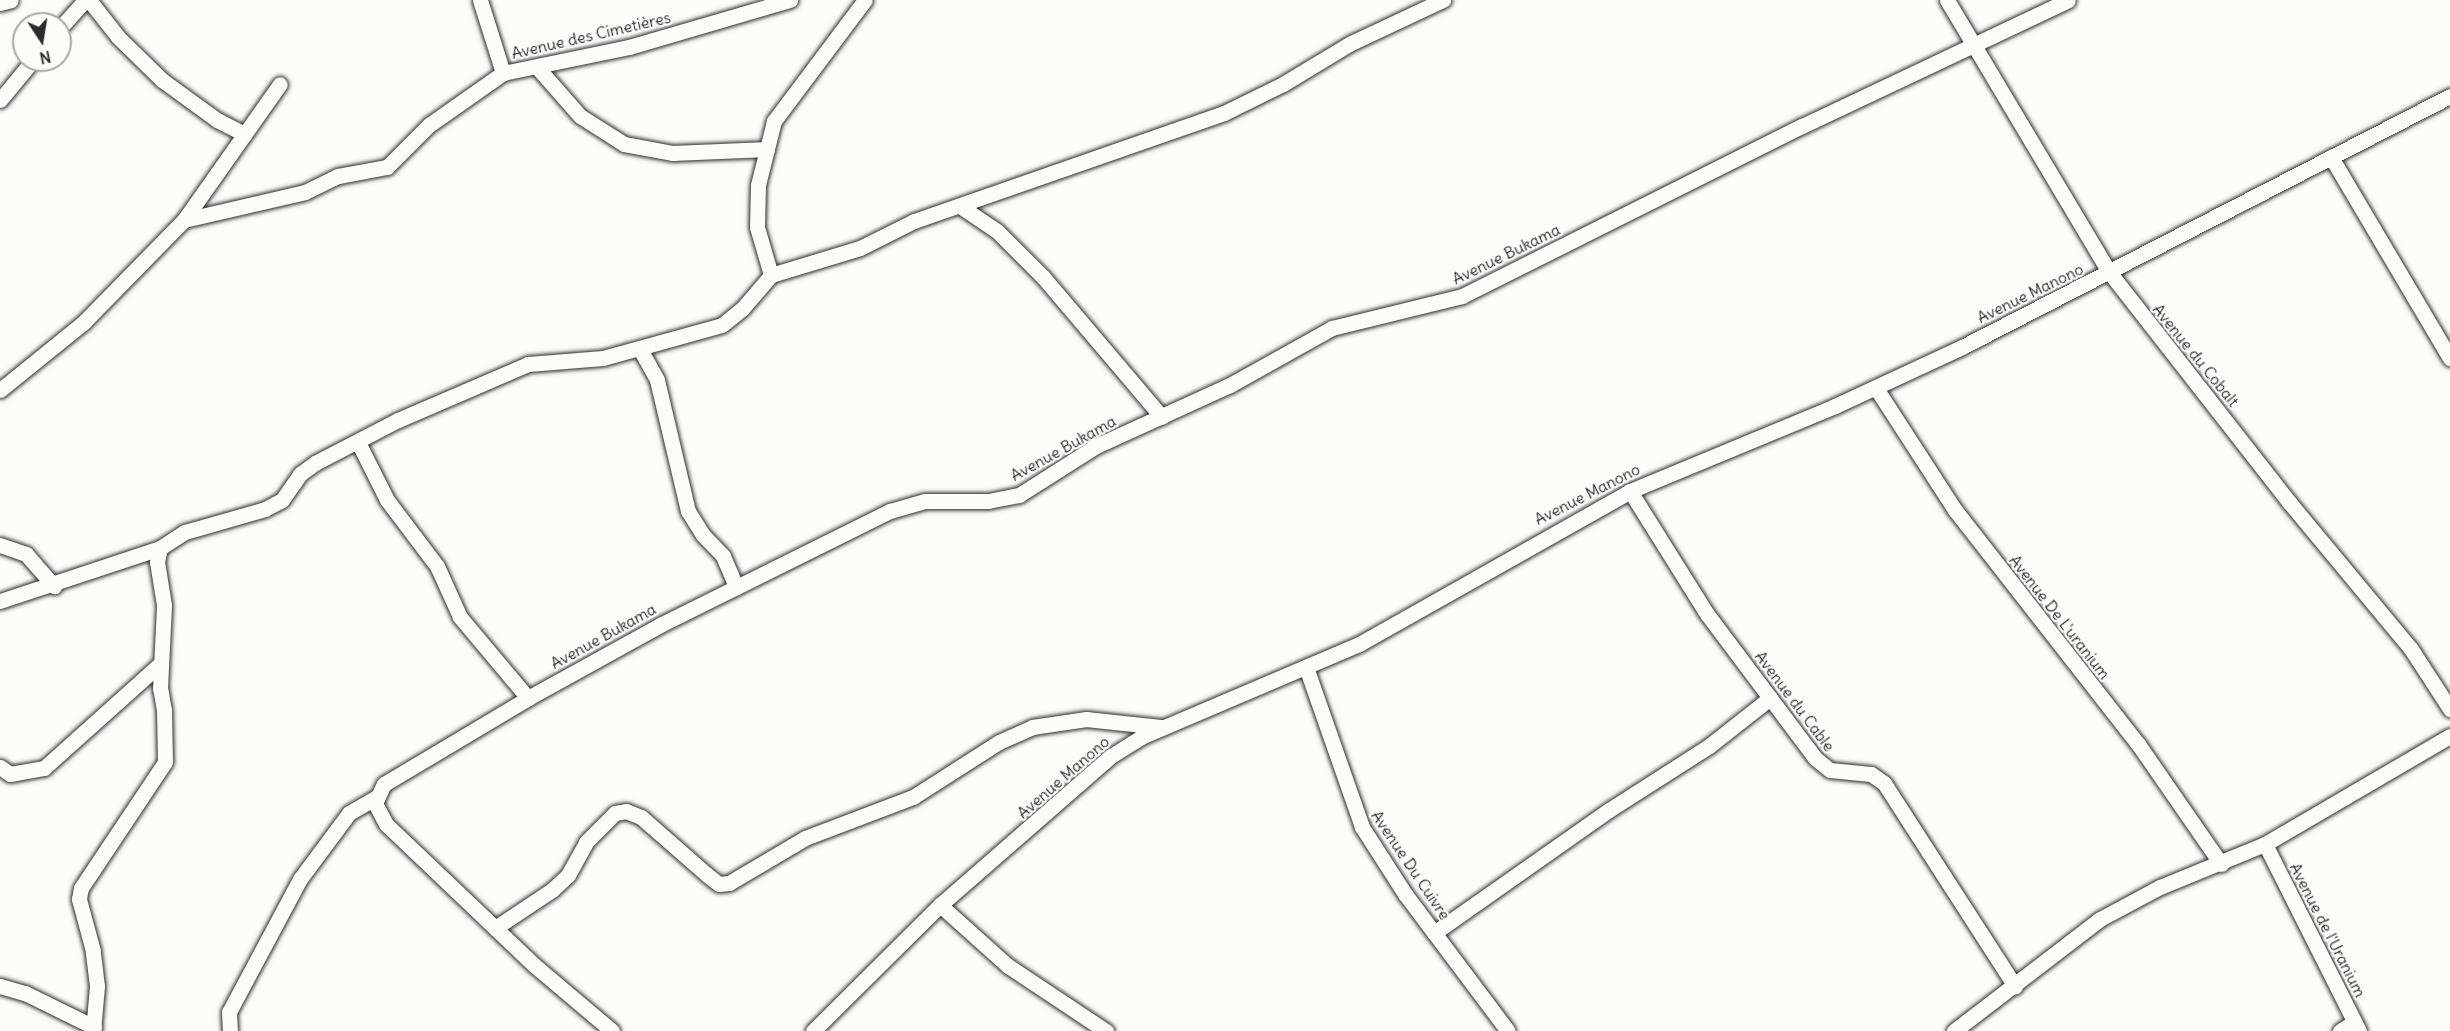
<!DOCTYPE html>
<meta charset="utf-8">
<style>
body{margin:0}
#map{position:relative;width:2450px;height:1031px;overflow:hidden;background:#fdfcf7;font-family:Delius,sans-serif}
div>[style]{position:absolute}
.roads{filter:drop-shadow(0 0 2px #2b2b2b) drop-shadow(0 0 2px #2b2b2b)}
.street>*{height:15px;margin:-7.5px;padding:0 7.5px;transform-origin:7.5px;border-radius:7.5px;background:#fdfcf7}
span{translate:-50% -50%;white-space:nowrap;text-align:center;line-height:1.15;-webkit-text-stroke:4.5px #fdfcf7;paint-order:stroke}
.street-label{font-size:16px;color:#2b2b2b}
.north{position:absolute;left:12px;top:12px;width:60px;height:60px;box-sizing:border-box;background:#fdfcf7;border:2px solid #a9a8a5;border-radius:50%;rotate:168deg;font-size:16px;font-weight:700;line-height:24px;text-align:center;color:#2b2b2b}
.north::after{content:'';display:block;margin:auto;width:21px;height:27px;background:#2b2b2b;clip-path:polygon(50% 0,100% 100%,50% 72%,0 100%)}
</style>
<div id="map">
<div class="roads">
<div class="street">
<div style="left:89px;top:0;width:47px;rotate:51.9deg"></div>
<div style="left:118px;top:37px;width:62px;rotate:44.3deg"></div>
<div style="left:162px;top:80px;width:68px;rotate:36deg"></div>
<div style="left:217px;top:120px;width:31px;rotate:27deg"></div>
<div style="left:480px;top:0;width:77px;rotate:72.5deg"></div>
<div style="left:1947px;top:0;width:318px;rotate:59.2deg"></div>
<div style="left:2110px;top:273px;width:291px;rotate:52deg"></div>
<div style="left:2289px;top:502px;width:191px;rotate:50.3deg"></div>
<div style="left:2411px;top:649px;width:72px;rotate:57deg"></div>
<div style="left:0;top:3px;width:11px;rotate:-15deg"></div>
<div style="left:60px;top:28px;width:38px;rotate:-48deg"></div>
<div style="left:537px;top:67px;width:65px;rotate:48.7deg"></div>
<div style="left:580px;top:116px;width:52px;rotate:32.5deg"></div>
<div style="left:624px;top:144px;width:50px;rotate:10.4deg"></div>
<div style="left:673px;top:153px;width:94px;rotate:-2.4deg"></div>
<div style="left:0;top:100px;width:52px;rotate:-50.5deg"></div>
<div style="left:2331px;top:157px;width:234px;rotate:59.4deg"></div>
<div style="left:960px;top:206px;width:45px;rotate:34deg"></div>
<div style="left:997px;top:231px;width:66px;rotate:45deg"></div>
<div style="left:1044px;top:278px;width:182px;rotate:49.7deg"></div>
<div style="left:184px;top:220px;width:124px;rotate:-13deg"></div>
<div style="left:305px;top:192px;width:37px;rotate:-26deg"></div>
<div style="left:338px;top:176px;width:50px;rotate:-10.4deg"></div>
<div style="left:387px;top:167px;width:59px;rotate:-45deg"></div>
<div style="left:429px;top:125px;width:90px;rotate:-35.1deg"></div>
<div style="left:503px;top:73px;width:129px;rotate:-11.7deg"></div>
<div style="left:629px;top:47px;width:168px;rotate:-16.3deg"></div>
<div style="left:771px;top:275px;width:50px;rotate:-106.3deg"></div>
<div style="left:757px;top:227px;width:42px;rotate:-88.6deg"></div>
<div style="left:758px;top:185px;width:66px;rotate:-76deg"></div>
<div style="left:774px;top:121px;width:151px;rotate:-53.1deg"></div>
<div style="left:640px;top:349px;width:35px;rotate:61deg"></div>
<div style="left:657px;top:380px;width:135px;rotate:76.7deg"></div>
<div style="left:688px;top:511px;width:28px;rotate:58deg"></div>
<div style="left:703px;top:535px;width:29px;rotate:46deg"></div>
<div style="left:723px;top:556px;width:34px;rotate:67deg"></div>
<div style="left:1876px;top:388px;width:145px;rotate:57.1deg"></div>
<div style="left:1955px;top:510px;width:297px;rotate:52deg"></div>
<div style="left:2138px;top:744px;width:146px;rotate:55.3deg"></div>
<div style="left:0;top:390px;width:108px;rotate:-39deg"></div>
<div style="left:84px;top:322px;width:143px;rotate:-45.6deg"></div>
<div style="left:184px;top:220px;width:166px;rotate:-54.8deg"></div>
<div style="left:358px;top:442px;width:65px;rotate:63.4deg"></div>
<div style="left:387px;top:500px;width:83px;rotate:52.9deg"></div>
<div style="left:437px;top:566px;width:56px;rotate:65.7deg"></div>
<div style="left:460px;top:617px;width:106px;rotate:50deg"></div>
<div style="left:1630px;top:491px;width:145px;rotate:58deg"></div>
<div style="left:1707px;top:614px;width:180px;rotate:53.1deg"></div>
<div style="left:1815px;top:758px;width:19px;rotate:39deg"></div>
<div style="left:1830px;top:770px;width:41px;rotate:5.6deg"></div>
<div style="left:1871px;top:774px;width:16px;rotate:35deg"></div>
<div style="left:1884px;top:783px;width:242px;rotate:57.2deg"></div>
<div style="left:0;top:545px;width:28px;rotate:19deg"></div>
<div style="left:26px;top:554px;width:43px;rotate:48.8deg"></div>
<div style="left:0;top:601px;width:169px;rotate:-18.3deg"></div>
<div style="left:1306px;top:667px;width:170px;rotate:70.7deg"></div>
<div style="left:1362px;top:827px;width:80px;rotate:57.3deg"></div>
<div style="left:1405px;top:894px;width:171px;rotate:53.1deg"></div>
<div style="left:0;top:767px;width:12px;rotate:35deg"></div>
<div style="left:10px;top:774px;width:35px;rotate:-10deg"></div>
<div style="left:44px;top:768px;width:156px;rotate:-41.9deg"></div>
<div style="left:2265px;top:844px;width:209px;rotate:63.3deg"></div>
<div style="left:940px;top:905px;width:91px;rotate:41.9deg"></div>
<div style="left:1008px;top:966px;width:118px;rotate:33.6deg"></div>
<div style="left:495px;top:928px;width:69px;rotate:-33.7deg"></div>
<div style="left:552px;top:890px;width:22px;rotate:-43deg"></div>
<div style="left:568px;top:875px;width:38px;rotate:-61deg"></div>
<div style="left:586px;top:842px;width:41px;rotate:-45deg"></div>
<div style="left:615px;top:813px;width:11px;rotate:-10deg"></div>
<div style="left:626px;top:811px;width:16px;rotate:22deg"></div>
<div style="left:641px;top:817px;width:86px;rotate:41.2deg"></div>
<div style="left:706px;top:874px;width:16px;rotate:38deg"></div>
<div style="left:719px;top:884px;width:10px;rotate:-6deg"></div>
<div style="left:729px;top:883px;width:88px;rotate:-30.6deg"></div>
<div style="left:805px;top:838px;width:116px;rotate:-20.8deg"></div>
<div style="left:913px;top:797px;width:102px;rotate:-32.6deg"></div>
<div style="left:999px;top:742px;width:36px;rotate:-24deg"></div>
<div style="left:1032px;top:727px;width:55px;rotate:-8.4deg"></div>
<div style="left:1086px;top:719px;width:75px;rotate:6.1deg"></div>
<div style="left:1434px;top:933px;width:214px;rotate:-35.1deg"></div>
<div style="left:1609px;top:810px;width:119px;rotate:-32.6deg"></div>
<div style="left:1709px;top:746px;width:78px;rotate:-38.2deg"></div>
<div style="left:0;top:986px;width:26px;rotate:16deg"></div>
<div style="left:25px;top:993px;width:77px;rotate:26.2deg"></div>
<div style="left:93px;top:1031px;width:45px;rotate:-84.9deg"></div>
<div style="left:97px;top:986px;width:35px;rotate:-97deg"></div>
<div style="left:93px;top:951px;width:54px;rotate:-105.1deg"></div>
<div style="left:79px;top:899px;width:11px;rotate:-80deg"></div>
<div style="left:81px;top:888px;width:151px;rotate:-56.3deg"></div>
<div style="left:165px;top:762px;width:52px;rotate:-91.1deg"></div>
<div style="left:164px;top:710px;width:22px;rotate:-100deg"></div>
<div style="left:160px;top:688px;width:83px;rotate:-87.2deg"></div>
<div style="left:164px;top:605px;width:44px;rotate:-99.2deg"></div>
<div style="left:157px;top:562px;width:14px;rotate:-78deg"></div>
<div style="left:160px;top:548px;width:30px;rotate:-33deg"></div>
<div style="left:185px;top:532px;width:83px;rotate:-16deg"></div>
<div style="left:265px;top:509px;width:19px;rotate:-28deg"></div>
<div style="left:282px;top:500px;width:32px;rotate:-55deg"></div>
<div style="left:300px;top:474px;width:19px;rotate:-36deg"></div>
<div style="left:315px;top:463px;width:93px;rotate:-27.4deg"></div>
<div style="left:398px;top:420px;width:142px;rotate:-23.3deg"></div>
<div style="left:528px;top:364px;width:75px;rotate:-4.6deg"></div>
<div style="left:603px;top:358px;width:123px;rotate:-15.5deg"></div>
<div style="left:722px;top:325px;width:26px;rotate:-39deg"></div>
<div style="left:742px;top:309px;width:45px;rotate:-49.5deg"></div>
<div style="left:771px;top:275px;width:93px;rotate:-16.9deg"></div>
<div style="left:860px;top:248px;width:60px;rotate:-26.6deg"></div>
<div style="left:914px;top:221px;width:328px;rotate:-19.2deg"></div>
<div style="left:1224px;top:113px;width:66px;rotate:-26.2deg"></div>
<div style="left:1283px;top:84px;width:79px;rotate:-31.1deg"></div>
<div style="left:1351px;top:43px;width:102px;rotate:-25.1deg"></div>
<div style="left:230px;top:1031px;width:19px;rotate:-93deg"></div>
<div style="left:229px;top:1012px;width:151px;rotate:-61.9deg"></div>
<div style="left:300px;top:879px;width:82px;rotate:-53.4deg"></div>
<div style="left:349px;top:813px;width:32px;rotate:-30deg"></div>
<div style="left:612px;top:1031px;width:102px;rotate:-139.8deg"></div>
<div style="left:534px;top:965px;width:204px;rotate:-136.4deg"></div>
<div style="left:386px;top:824px;width:24px;rotate:-118deg"></div>
<div style="left:375px;top:803px;width:21px;rotate:-65deg"></div>
<div style="left:384px;top:784px;width:168px;rotate:-30.8deg"></div>
<div style="left:528px;top:698px;width:151px;rotate:-28.9deg"></div>
<div style="left:660px;top:625px;width:257px;rotate:-26.4deg"></div>
<div style="left:890px;top:511px;width:36px;rotate:-16deg"></div>
<div style="left:925px;top:501px;width:63px"></div>
<div style="left:988px;top:501px;width:32px;rotate:-11deg"></div>
<div style="left:1019px;top:495px;width:91px;rotate:-32.5deg"></div>
<div style="left:1096px;top:446px;width:147px;rotate:-24.5deg"></div>
<div style="left:1230px;top:385px;width:117px;rotate:-29.2deg"></div>
<div style="left:1332px;top:328px;width:134px;rotate:-13.8deg"></div>
<div style="left:1462px;top:296px;width:380px;rotate:-26.6deg"></div>
<div style="left:1802px;top:126px;width:294px;rotate:-25.3deg"></div>
<div style="left:813px;top:1031px;width:179px;rotate:-44.8deg"></div>
<div style="left:940px;top:905px;width:227px;rotate:-41.1deg"></div>
<div style="left:1111px;top:756px;width:36px;rotate:-32deg"></div>
<div style="left:1141px;top:737px;width:237px;rotate:-23.1deg"></div>
<div style="left:1359px;top:644px;width:311px;rotate:-29.4deg"></div>
<div style="left:1630px;top:491px;width:222px;rotate:-22.5deg"></div>
<div style="left:1835px;top:406px;width:140px;rotate:-24.9deg"></div>
<div style="left:1962px;top:347px;width:549px;rotate:-27.22deg"></div>
<div style="left:1954px;top:1031px;width:184px;rotate:-37.5deg"></div>
<div style="left:2100px;top:919px;width:68px;rotate:-28.1deg"></div>
<div style="left:2160px;top:887px;width:113px;rotate:-22.3deg"></div>
<div style="left:2265px;top:844px;width:214px;rotate:-30.3deg"></div>
<div style="left:2340px;top:1031px;width:17px;rotate:-33deg"></div>
</div>
</div>
<div class="street-label">
<span style="left:591px;top:35px;rotate:-13deg">Avenue des Cimetières</span>
<span style="left:1506px;top:254px;rotate:-26deg">Avenue Bukama</span>
<span style="left:2030px;top:293px;rotate:-26deg">Avenue Manono</span>
<span style="left:2196px;top:355px;rotate:51deg">Avenue du Cobalt</span>
<span style="left:1063px;top:448px;rotate:-29deg">Avenue Bukama</span>
<span style="left:1587px;top:494px;rotate:-27deg">Avenue Manono</span>
<span style="left:2060px;top:617px;rotate:52deg">Avenue De L'uranium</span>
<span style="left:603px;top:636px;rotate:-29deg">Avenue Bukama</span>
<span style="left:1795px;top:701px;rotate:53deg">Avenue du Cable</span>
<span style="left:1063px;top:777px;rotate:-41deg">Avenue Manono</span>
<span style="left:1411px;top:865px;rotate:56deg">Avenue Du Cuivre</span>
<span style="left:2328px;top:930px;rotate:63deg">Avenue de l'Uranium</span>
</div>
<div class="north">N</div>
</div>
